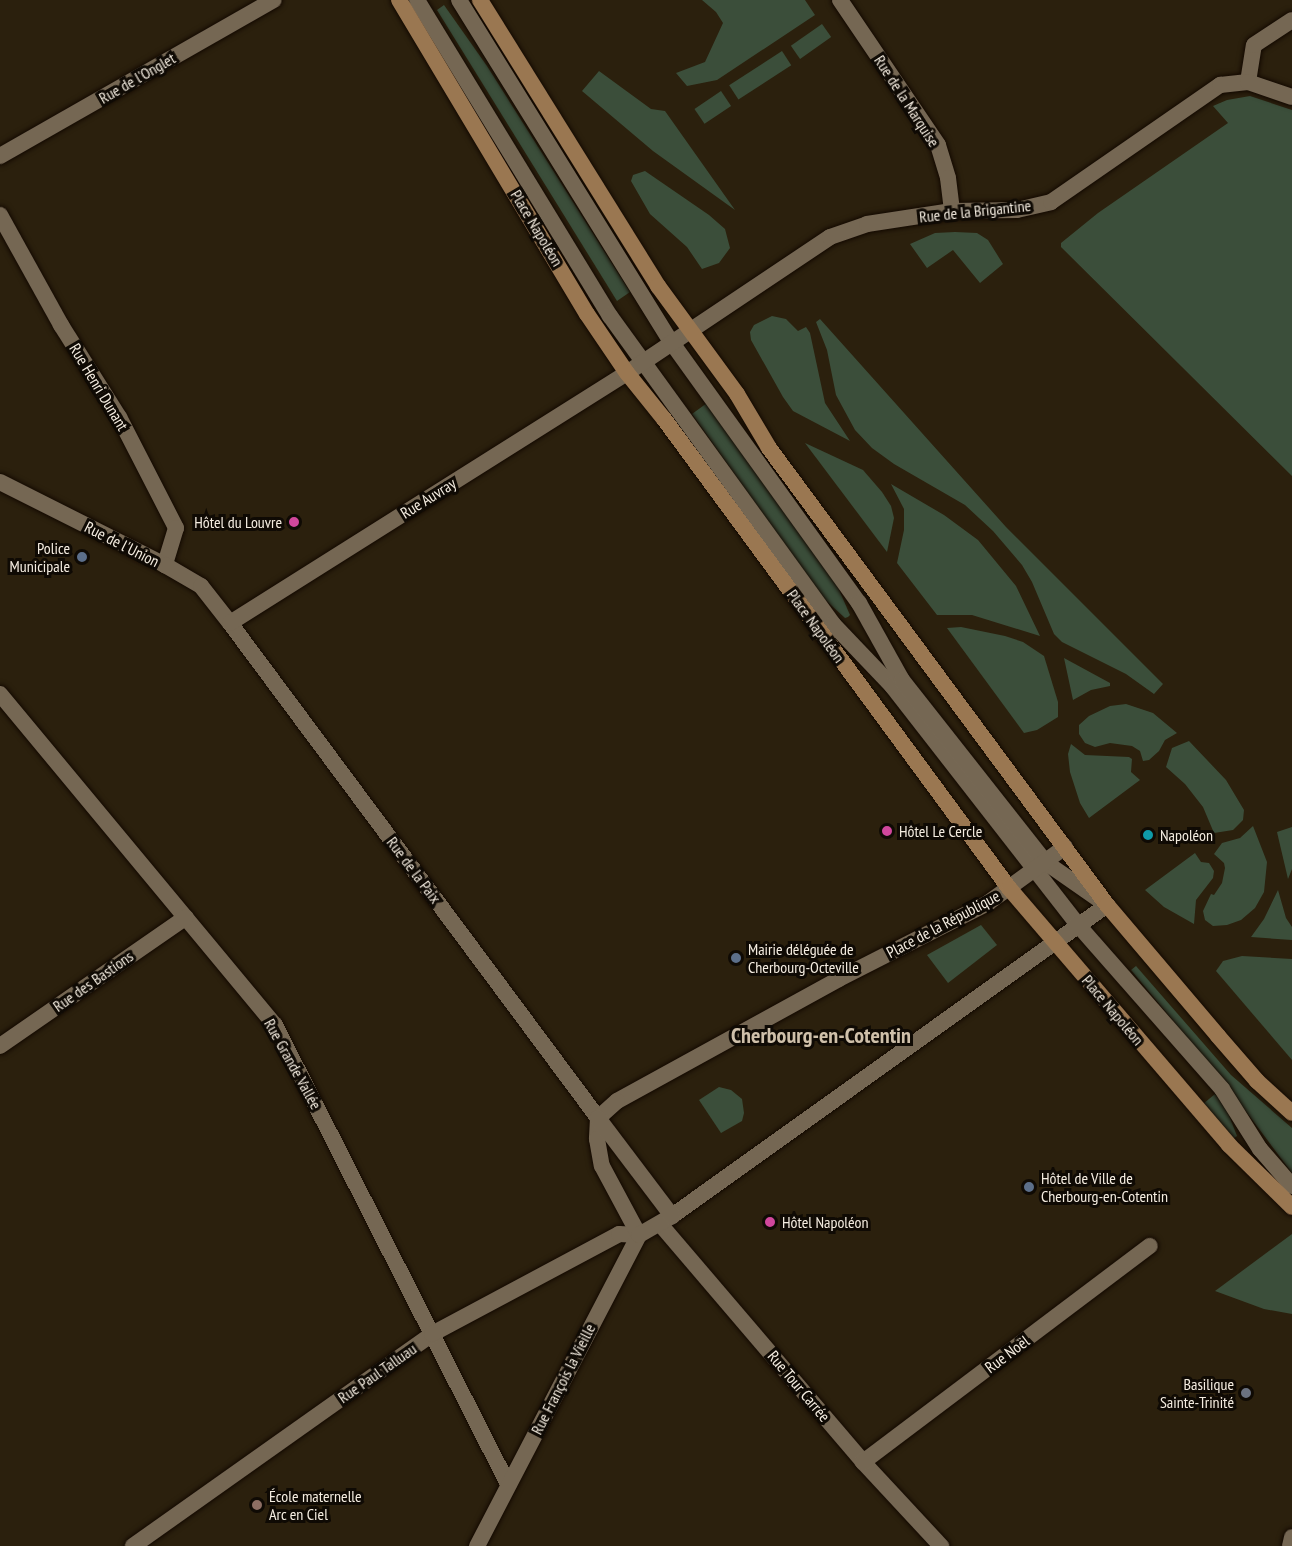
<!DOCTYPE html>
<meta charset="utf-8">
<style>
body{margin:0}
#map{position:relative;width:1292px;height:1546px;overflow:hidden;background:#2b200d;font-family:"PT Sans Narrow",sans-serif}
div>[style]{position:absolute}
.green>*{inset:0;background:#3b4e3a;transform-origin:0 0}
.roads{filter:drop-shadow(0 0 2px #130900) drop-shadow(0 0 2px #130900)}
.service>*{height:16px;margin:-8px;padding:0 8px;transform-origin:8px;border-radius:8px;background:#756753}
.pedestrian>*{height:16px;margin:-8px;padding:0 8px;transform-origin:8px;border-radius:8px;background:#756753}
.minor>*{height:16px;margin:-8px;padding:0 8px;transform-origin:8px;border-radius:8px;background:#756753}
.tertiary>*{height:16px;margin:-8px;padding:0 8px;transform-origin:8px;border-radius:8px;background:#756753}
.secondary>*{height:16px;margin:-8px;padding:0 8px;transform-origin:8px;border-radius:8px;background:#9a7751}
.dots>*{width:16px;height:16px;translate:-50% -50%;box-sizing:border-box;border:3px solid #0f0a04;border-radius:50%}
span{translate:-50% -50%;white-space:nowrap;text-align:center;line-height:1.15;-webkit-text-stroke:6px #0f0a04;paint-order:stroke}
.street-label{font-size:16px;color:#f5ede1}
.poi-label{font-size:16px;color:#f5ede1}
.right{translate:-100% -50%;text-align:right}
.left{translate:0 -50%;text-align:left}
.district-label{font-size:22px;color:#cfc0aa;font-weight:700}
</style>
<div id="map">
<div class="green">
<div style="clip-path:polygon(702px 0,805px 0,815px 15px,717px 80px,687px 86px,676px 73px,705px 62px,723px 23px,716px 12px)"></div>
<div style="clip-path:polygon(444px 5px,487px 66px,630px 292px,617px 301px,437px 10px)"></div>
<div style="left:822px;top:24px;width:16px;height:38px;rotate:55deg"></div>
<div style="left:782px;top:51px;width:17px;height:63px;rotate:57deg"></div>
<div style="clip-path:polygon(599px 71px,651px 109px,665px 111px,735px 210px,653px 151px,582px 91px)"></div>
<div style="left:721px;top:91px;width:18px;height:32px;rotate:56deg"></div>
<div style="clip-path:polygon(1250px 96px,1292px 110px,1292px 476px,1061px 247px,1061px 243px,1098px 213px,1228px 123px,1213px 106px,1227px 100px)"></div>
<div style="clip-path:polygon(645px 171px,709px 215px,725px 229px,730px 248px,719px 263px,702px 269px,687px 247px,650px 214px,631px 181px,633px 175px)"></div>
<div style="clip-path:polygon(955px 232px,977px 233px,988px 240px,1003px 264px,980px 283px,953px 250px,927px 268px,910px 244px,935px 233px)"></div>
<div style="clip-path:polygon(772px 316px,786px 319px,798px 331px,806px 327px,810px 333px,825px 403px,850px 441px,793px 411px,783px 397px,751px 340px,750px 332px,754px 325px)"></div>
<div style="clip-path:polygon(820px 319px,1006px 527px,1163px 684px,1154px 694px,1126px 674px,1062px 642px,1054px 634px,1032px 582px,1022px 565px,993px 531px,965px 505px,894px 464px,872px 448px,855px 430px,836px 395px,827px 350px,816px 322px)"></div>
<div style="clip-path:polygon(707px 403px,837px 585px,850px 615px,848px 617px,845px 618px,821px 596px,692px 414px)"></div>
<div style="clip-path:polygon(805px 443px,863px 470px,882px 492px,891px 506px,894px 518px,887px 552px)"></div>
<div style="clip-path:polygon(891px 484px,944px 515px,978px 540px,1016px 586px,1040px 636px,972px 615px,937px 615px,897px 563px,904px 530px,904px 509px)"></div>
<div style="clip-path:polygon(961px 627px,1005px 636px,1023px 642px,1044px 656px,1058px 702px,1058px 717px,1037px 730px,1024px 733px,947px 628px)"></div>
<div style="clip-path:polygon(1064px 658px,1110px 683px,1110px 686px,1091px 690px,1073px 700px)"></div>
<div style="clip-path:polygon(1126px 704px,1153px 713px,1177px 733px,1165px 740px,1159px 751px,1149px 760px,1143px 761px,1140px 751px,1132px 746px,1110px 743px,1095px 747px,1085px 743px,1079px 734px,1079px 725px,1089px 716px,1110px 706px)"></div>
<div style="clip-path:polygon(1189px 741px,1226px 780px,1244px 810px,1243px 820px,1233px 830px,1214px 833px,1203px 807px,1185px 784px,1166px 767px,1172px 748px)"></div>
<div style="clip-path:polygon(1071px 744px,1085px 755px,1129px 757px,1132px 759px,1131px 772px,1140px 780px,1089px 818px,1080px 803px,1070px 772px,1068px 754px)"></div>
<div style="clip-path:polygon(1253px 826px,1267px 862px,1264px 892px,1255px 908px,1241px 920px,1227px 925px,1213px 926px,1205px 920px,1203px 911px,1211px 894px,1214px 895px,1222px 883px,1225px 868px,1224px 863px,1214px 854px,1222px 843px,1240px 838px)"></div>
<div style="clip-path:polygon(1292px 827px,1292px 869px,1288px 879px,1277px 832px)"></div>
<div style="clip-path:polygon(1195px 853px,1201px 862px,1209px 863px,1214px 871px,1213px 878px,1196px 900px,1194px 924px,1164px 907px,1145px 890px)"></div>
<div style="clip-path:polygon(1278px 890px,1286px 918px,1292px 927px,1292px 940px,1251px 937px,1264px 919px)"></div>
<div style="clip-path:polygon(981px 925px,997px 945px,948px 983px,927px 955px)"></div>
<div style="clip-path:polygon(1242px 956px,1292px 959px,1292px 1060px,1216px 971px,1223px 961px)"></div>
<div style="clip-path:polygon(1136px 966px,1231px 1075px,1292px 1128px,1292px 1173px,1223px 1081px,1131px 970px)"></div>
<div style="clip-path:polygon(719px 1087px,731px 1090px,742px 1099px,744px 1113px,742px 1121px,721px 1133px,699px 1100px)"></div>
<div style="clip-path:polygon(1215px 1094px,1225px 1105px,1237px 1136px,1233px 1139px,1203px 1104px)"></div>
<div style="clip-path:polygon(1292px 1234px,1292px 1314px,1264px 1309px,1215px 1291px)"></div>
</div>
<div class="roads">
<div class="service">
<div style="left:417px;top:0;width:370px;rotate:58.6deg"></div>
<div style="left:610px;top:316px;width:380px;rotate:54.1deg"></div>
<div style="left:833px;top:624px;width:86px;rotate:46.4deg"></div>
<div style="left:892px;top:686px;width:303px;rotate:52.1deg"></div>
<div style="left:1078px;top:925px;width:218px;rotate:48.7deg"></div>
<div style="left:1222px;top:1089px;width:71px;rotate:57.7deg"></div>
<div style="left:1260px;top:1149px;width:49px;rotate:49.1deg"></div>
<div style="left:459px;top:0;width:404px;rotate:58.2deg"></div>
<div style="left:672px;top:343px;width:320px;rotate:54.3deg"></div>
<div style="left:859px;top:603px;width:88px;rotate:60.8deg"></div>
<div style="left:902px;top:680px;width:231px;rotate:51.8deg"></div>
<div style="left:1045px;top:862px;width:72px;rotate:34.8deg"></div>
</div>
<div class="pedestrian">
<div style="left:1248px;top:82px;width:37px;rotate:-81deg"></div>
<div style="left:1254px;top:45px;width:45px;rotate:-33.3deg"></div>
<div style="left:230px;top:623px;width:617px;rotate:53.37deg"></div>
</div>
<div class="minor">
<div style="left:840px;top:0;width:175px;rotate:55.9deg"></div>
<div style="left:938px;top:145px;width:34px;rotate:73deg"></div>
<div style="left:948px;top:178px;width:33px;rotate:83deg"></div>
<div style="left:0;top:215px;width:126px;rotate:61deg"></div>
<div style="left:61px;top:325px;width:109px;rotate:57.8deg"></div>
<div style="left:119px;top:417px;width:125px;rotate:62.8deg"></div>
<div style="left:176px;top:528px;width:39px;rotate:107deg"></div>
<div style="left:0;top:482px;width:185px;rotate:26.7deg"></div>
<div style="left:165px;top:565px;width:42px;rotate:30.3deg"></div>
<div style="left:201px;top:586px;width:47px;rotate:51.9deg"></div>
<div style="left:230px;top:623px;width:469px;rotate:-32.2deg"></div>
<div style="left:627px;top:373px;width:244px;rotate:-33.8deg"></div>
<div style="left:830px;top:237px;width:39px;rotate:-19deg"></div>
<div style="left:867px;top:224px;width:86px;rotate:-8.7deg"></div>
<div style="left:952px;top:211px;width:65px;rotate:-0.9deg"></div>
<div style="left:1017px;top:210px;width:35px;rotate:-13deg"></div>
<div style="left:1051px;top:202px;width:206px;rotate:-34.7deg"></div>
<div style="left:1220px;top:85px;width:28px;rotate:-6deg"></div>
<div style="left:1248px;top:82px;width:46px;rotate:18.8deg"></div>
<div style="left:0;top:694px;width:430px;rotate:50.3deg"></div>
<div style="left:275px;top:1025px;width:515px;rotate:63.09deg"></div>
<div style="left:0;top:1046px;width:226px;rotate:-34.7deg"></div>
<div style="left:660px;top:1224px;width:313px;rotate:49.5deg"></div>
<div style="left:863px;top:1462px;width:115px;rotate:47.1deg"></div>
<div style="left:863px;top:1462px;width:359px;rotate:-37deg"></div>
<div style="left:133px;top:1546px;width:367px;rotate:-35.3deg"></div>
<div style="left:432px;top:1334px;width:212px;rotate:-28.1deg"></div>
<div style="left:619px;top:1234px;width:20px;rotate:3deg"></div>
<div style="left:639px;top:1235px;width:351px;rotate:117.5deg"></div>
<div style="left:1290px;top:1546px;width:9px;rotate:-77deg"></div>
</div>
<div class="tertiary">
<div style="left:0;top:156px;width:315px;rotate:-29.7deg"></div>
<div style="left:1065px;top:847px;width:95px;rotate:144deg"></div>
<div style="left:988px;top:903px;width:167px;rotate:153deg"></div>
<div style="left:839px;top:979px;width:253px;rotate:151.2deg"></div>
<div style="left:617px;top:1101px;width:25px;rotate:138deg"></div>
<div style="left:598px;top:1118px;width:21px;rotate:93deg"></div>
<div style="left:597px;top:1139px;width:27px;rotate:80deg"></div>
<div style="left:602px;top:1166px;width:78px;rotate:61.8deg"></div>
<div style="left:639px;top:1235px;width:38px;rotate:-30deg"></div>
<div style="left:672px;top:1216px;width:535px;rotate:-35.56deg"></div>
<div style="left:598px;top:1118px;width:123px;rotate:52.9deg"></div>
</div>
<div class="secondary">
<div style="left:399px;top:0;width:366px;rotate:59.1deg"></div>
<div style="left:587px;top:314px;width:71px;rotate:55.9deg"></div>
<div style="left:627px;top:373px;width:59px;rotate:51.2deg"></div>
<div style="left:664px;top:419px;width:582px;rotate:53.66deg"></div>
<div style="left:1009px;top:888px;width:338px;rotate:49.4deg"></div>
<div style="left:1229px;top:1145px;width:88px;rotate:44.5deg"></div>
<div style="left:480px;top:0;width:337px;rotate:58.1deg"></div>
<div style="left:658px;top:286px;width:134px;rotate:53.8deg"></div>
<div style="left:737px;top:394px;width:63px;rotate:59.3deg"></div>
<div style="left:769px;top:448px;width:568px;rotate:53.51deg"></div>
<div style="left:1107px;top:905px;width:172px;rotate:49.7deg"></div>
<div style="left:1218px;top:1036px;width:60px;rotate:49.1deg"></div>
<div style="left:1257px;top:1081px;width:47px;rotate:42.4deg"></div>
</div>
</div>
<div class="dots">
<div style="left:294px;top:522px;background:#d1479c"></div>
<div style="left:82px;top:557px;background:#5c6f8a"></div>
<div style="left:887px;top:831px;background:#d1479c"></div>
<div style="left:1148px;top:835px;background:#0f9aa8"></div>
<div style="left:736px;top:958px;background:#5c6f8a"></div>
<div style="left:1029px;top:1187px;background:#5c6f8a"></div>
<div style="left:770px;top:1222px;background:#d1479c"></div>
<div style="left:1246px;top:1393px;background:#6b7280"></div>
<div style="left:257px;top:1505px;background:#8d6e63"></div>
</div>
<div class="street-label">
<span style="left:137px;top:78px;rotate:-30deg">Rue de l'Onglet</span>
<span style="left:907px;top:101px;rotate:57deg">Rue de la Marquise</span>
<span style="left:975px;top:211px;rotate:-6deg">Rue de la Brigantine</span>
<span style="left:537px;top:228px;rotate:59deg">Place Napoléon</span>
<span style="left:99px;top:387px;rotate:59deg">Rue Henri Dunant</span>
<span style="left:428px;top:498px;rotate:-32deg">Rue Auvray</span>
<span style="left:122px;top:544px;rotate:27deg">Rue de l'Union</span>
<span style="left:816px;top:626px;rotate:54deg">Place Napoléon</span>
<span style="left:414px;top:870px;rotate:53deg">Rue de la Paix</span>
<span style="left:943px;top:924px;rotate:-28deg">Place de la République</span>
<span style="left:93px;top:981px;rotate:-35deg">Rue des Bastions</span>
<span style="left:1113px;top:1010px;rotate:50deg">Place Napoléon</span>
<span style="left:293px;top:1064px;rotate:61deg">Rue Grande Vallée</span>
<span style="left:1007px;top:1354px;rotate:-37deg">Rue Noël</span>
<span style="left:377px;top:1373px;rotate:-35deg">Rue Paul Talluau</span>
<span style="left:563px;top:1379px;rotate:-63deg">Rue François la Vieille</span>
<span style="left:799px;top:1386px;rotate:50deg">Rue Tour Carrée</span>
</div>
<div class="poi-label">
<span class="right" style="left:282px;top:522px">Hôtel du Louvre</span>
<span class="right" style="left:70px;top:557px">Police<br>Municipale</span>
<span class="left" style="left:899px;top:831px">Hôtel Le Cercle</span>
<span class="left" style="left:1160px;top:835px">Napoléon</span>
<span class="left" style="left:748px;top:958px">Mairie déléguée de<br>Cherbourg-Octeville</span>
<span class="left" style="left:1041px;top:1187px">Hôtel de Ville de<br>Cherbourg-en-Cotentin</span>
<span class="left" style="left:782px;top:1222px">Hôtel Napoléon</span>
<span class="right" style="left:1234px;top:1393px">Basilique<br>Sainte-Trinité</span>
<span class="left" style="left:269px;top:1505px">École maternelle<br>Arc en Ciel</span>
</div>
<div class="district-label">
<span style="left:821px;top:1036px">Cherbourg-en-Cotentin</span>
</div>
</div>
